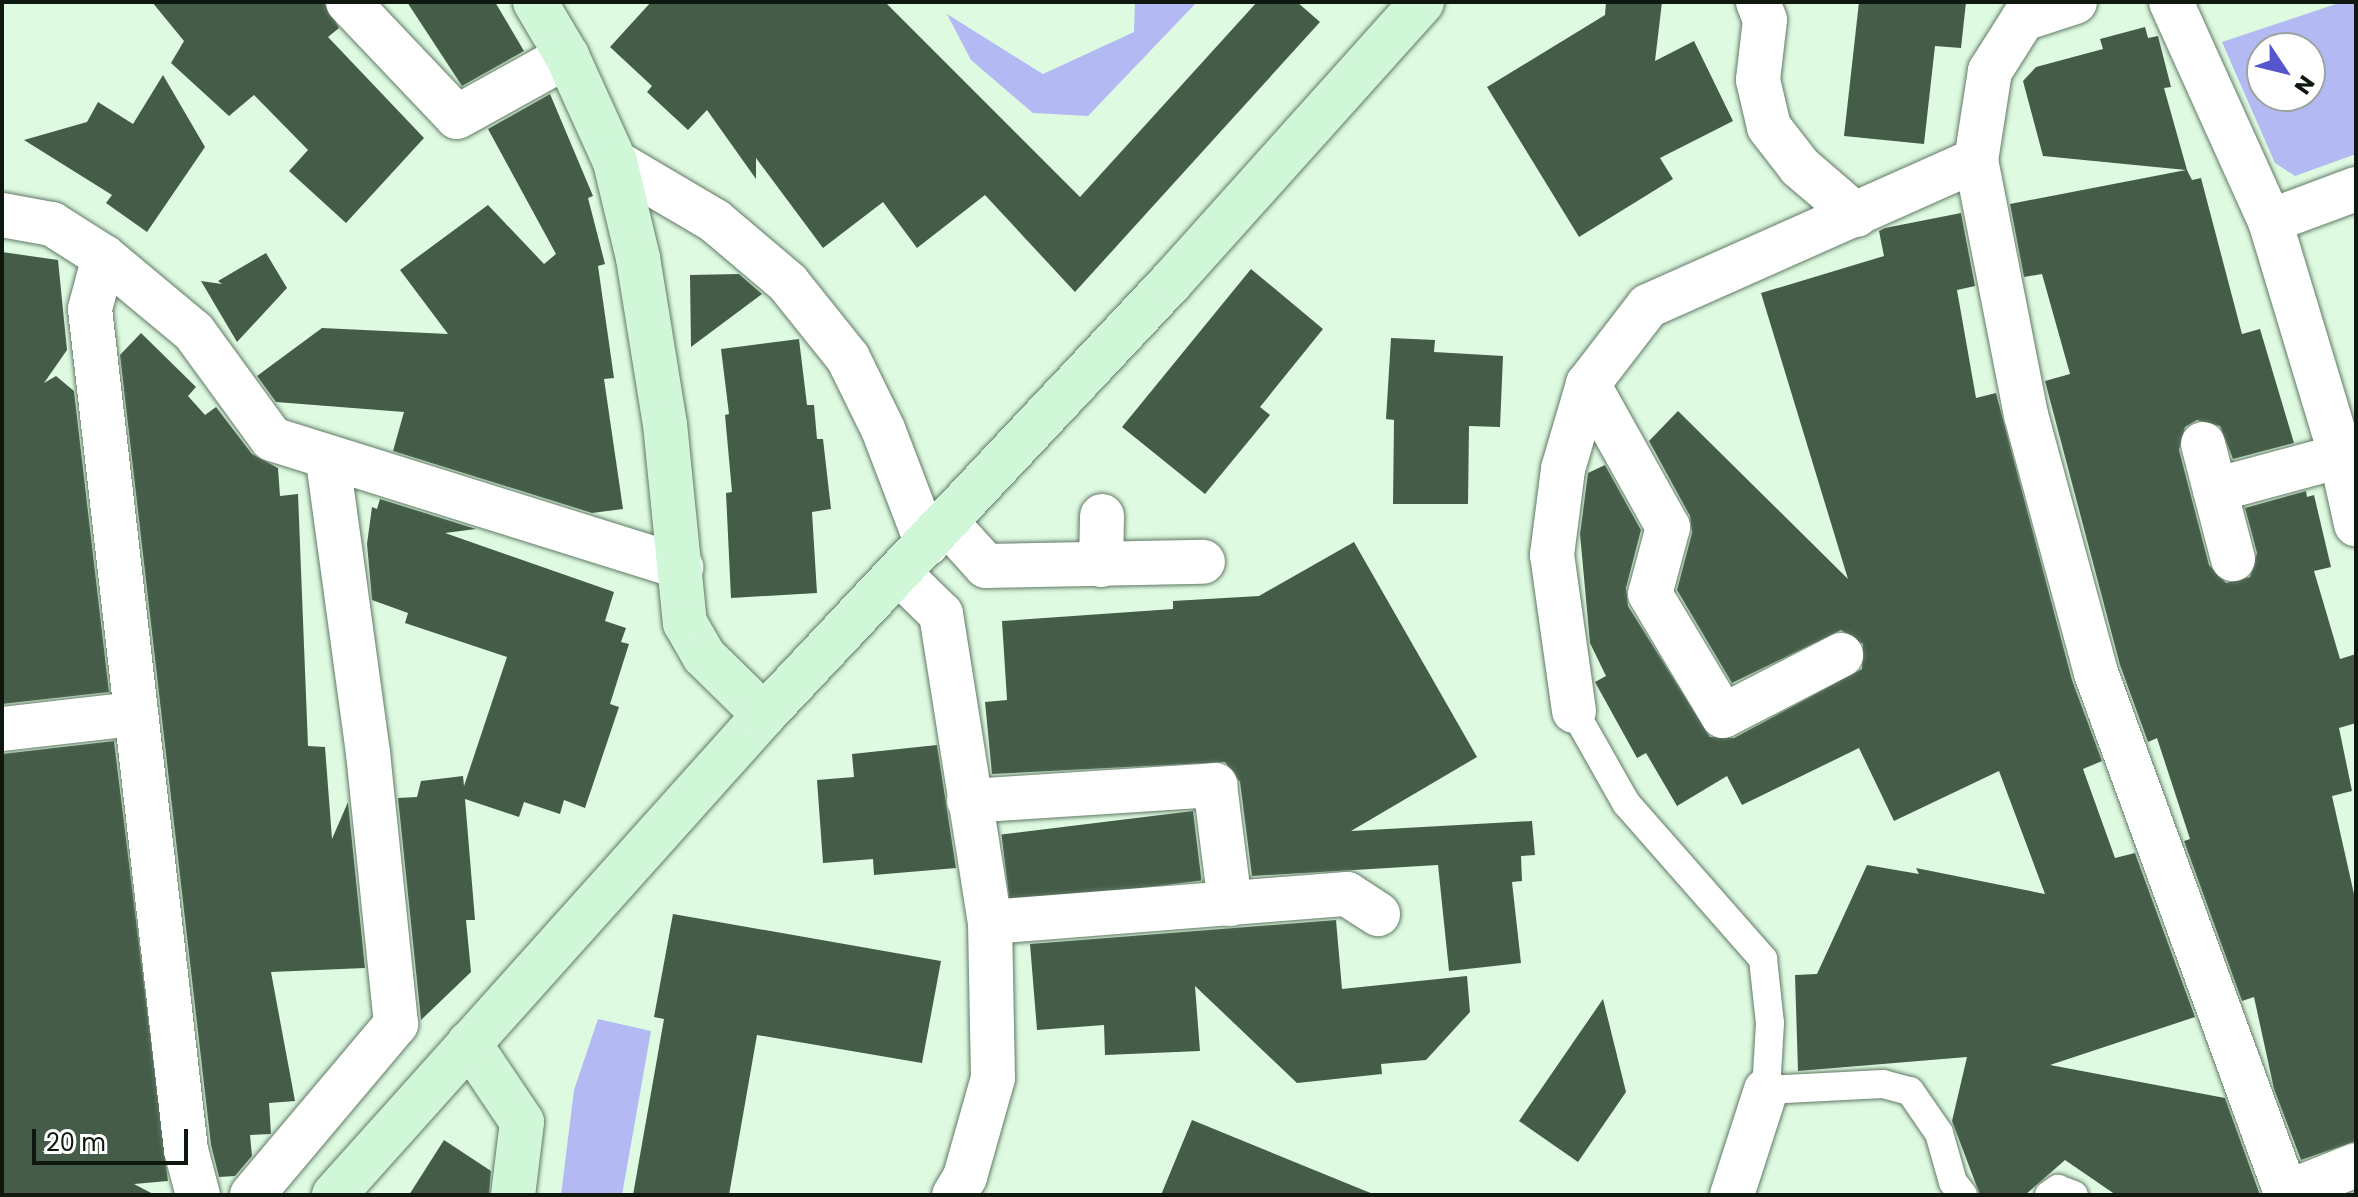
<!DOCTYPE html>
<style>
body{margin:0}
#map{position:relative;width:2358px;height:1197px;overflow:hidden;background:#defae1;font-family:Poppins,sans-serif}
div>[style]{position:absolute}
.green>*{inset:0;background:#b3baf3}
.building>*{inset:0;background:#455d48;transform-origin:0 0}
.roads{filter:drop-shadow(0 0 2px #617964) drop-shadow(0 0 2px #617964)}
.lane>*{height:28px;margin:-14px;padding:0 14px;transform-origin:14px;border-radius:14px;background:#fff}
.street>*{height:44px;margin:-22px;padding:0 22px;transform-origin:22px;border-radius:22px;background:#fff}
.secondary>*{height:44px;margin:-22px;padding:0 22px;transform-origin:22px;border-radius:22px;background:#d1f7d9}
span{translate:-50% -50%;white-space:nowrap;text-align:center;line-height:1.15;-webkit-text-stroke:8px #fff;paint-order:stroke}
.frame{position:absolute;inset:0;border:4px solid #0e180f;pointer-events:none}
.north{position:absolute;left:2246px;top:32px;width:80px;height:80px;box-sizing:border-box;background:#fff;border:2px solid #9fa39f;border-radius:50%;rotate:125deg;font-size:22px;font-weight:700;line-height:32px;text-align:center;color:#0e180f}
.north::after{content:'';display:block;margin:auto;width:28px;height:36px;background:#5755cc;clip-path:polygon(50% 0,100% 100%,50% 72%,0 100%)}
.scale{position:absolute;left:32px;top:1129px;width:156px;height:36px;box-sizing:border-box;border:4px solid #0e180f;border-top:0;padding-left:10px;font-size:24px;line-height:28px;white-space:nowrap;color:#0e180f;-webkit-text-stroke:6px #fff;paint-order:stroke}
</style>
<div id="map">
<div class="green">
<div style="clip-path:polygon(1135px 2px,1197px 2px,1088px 116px,1033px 113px,971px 60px,947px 14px,1043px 74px,1134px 32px)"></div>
<div style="clip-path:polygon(evenodd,2342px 2px,2356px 2px,2356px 154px,2295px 176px,2275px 163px,2222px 42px,2342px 2px,2262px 48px,2310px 48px,2310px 96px,2262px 96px,2262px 48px)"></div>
<div style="clip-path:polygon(598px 1019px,651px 1031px,622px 1195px,561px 1195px,574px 1090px)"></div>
</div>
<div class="building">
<div style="clip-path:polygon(152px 2px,324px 2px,339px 28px,328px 37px,424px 138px,346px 223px,289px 171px,308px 150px,254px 95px,229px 116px,171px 63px,184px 41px)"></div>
<div style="clip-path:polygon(407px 2px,495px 2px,524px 51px,462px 86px)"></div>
<div style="clip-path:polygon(651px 2px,885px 2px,1080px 197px,1257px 2px,1297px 2px,1320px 22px,1075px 292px,985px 195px,917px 248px,883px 202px,823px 248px,756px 158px,756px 179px,707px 110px,688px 130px,647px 92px,652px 86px,610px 47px)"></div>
<div style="clip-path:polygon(1606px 2px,1662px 2px,1655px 61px,1694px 41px,1733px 121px,1660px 158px,1673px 179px,1579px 237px,1487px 87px,1605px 15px)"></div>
<div style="clip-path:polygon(1859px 2px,1966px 2px,1961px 48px,1935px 46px,1924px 144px,1844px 136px)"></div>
<div style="clip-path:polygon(2145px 27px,2148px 38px,2158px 36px,2171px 87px,2164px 88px,2187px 170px,2192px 180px,2201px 178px,2242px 334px,2260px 329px,2294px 443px,2233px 459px,2220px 426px,2197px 420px,2185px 427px,2179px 450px,2209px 565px,2226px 583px,2250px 577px,2257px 553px,2245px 508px,2306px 491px,2307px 497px,2314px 495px,2331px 567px,2314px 571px,2340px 659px,2356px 654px,2356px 723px,2339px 728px,2352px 791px,2332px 796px,2356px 903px,2356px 1141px,2301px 1160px,2274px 1089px,2254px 997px,2242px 1001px,2184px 841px,2190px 839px,2157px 738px,2148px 742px,2120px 665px,2045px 381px,2070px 374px,2042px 274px,2024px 277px,2010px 204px,2186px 170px,2043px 156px,2023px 81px,2036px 67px,2103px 49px,2100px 39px)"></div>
<div style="clip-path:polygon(163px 75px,205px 147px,147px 232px,106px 203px,112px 195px,24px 140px,87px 122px,98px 102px,133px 124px)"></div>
<div style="clip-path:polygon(550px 94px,593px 196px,588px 198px,605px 264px,598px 266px,614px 378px,604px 379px,623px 509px,592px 513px,393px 451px,404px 412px,276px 402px,257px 376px,322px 328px,448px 334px,400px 270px,488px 205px,544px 264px,556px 254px,488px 129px)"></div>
<div style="clip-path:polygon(1961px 213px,1975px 286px,1957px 290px,1976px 398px,1996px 393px,2072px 680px,2102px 761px,2083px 769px,2115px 858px,2135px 853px,2195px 1017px,2050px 1065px,2225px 1098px,2260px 1195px,2116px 1195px,2065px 1160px,2025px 1195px,1980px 1195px,1952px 1121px,1967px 1057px,1798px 1071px,1795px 975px,1817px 974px,1867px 865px,1919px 874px,1916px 868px,2045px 894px,1999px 771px,1894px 821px,1859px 748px,1742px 805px,1727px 776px,1677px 806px,1646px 753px,1637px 758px,1595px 682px,1606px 676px,1590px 643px,1580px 534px,1588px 473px,1605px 465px,1641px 530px,1626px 588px,1628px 606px,1710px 737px,1734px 738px,1862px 669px,1863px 644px,1841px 630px,1732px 683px,1677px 590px,1692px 533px,1690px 516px,1649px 441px,1678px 411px,1848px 579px,1761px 293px,1884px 256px,1879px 231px,1885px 228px)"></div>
<div style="clip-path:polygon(2px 252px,58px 260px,67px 350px,44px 383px,56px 376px,74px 391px,109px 692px,2px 704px)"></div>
<div style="clip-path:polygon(266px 253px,287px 288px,237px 342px,201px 281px,222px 284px,218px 281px)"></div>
<div style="clip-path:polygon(1251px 269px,1323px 329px,1260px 407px,1270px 415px,1205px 494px,1122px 427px)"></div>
<div style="clip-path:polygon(739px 274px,762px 294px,691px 347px,690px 275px)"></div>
<div style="clip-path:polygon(141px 333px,196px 387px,188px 396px,205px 415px,216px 407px,252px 454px,278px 468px,280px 496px,298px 494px,308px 746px,325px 747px,332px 839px,348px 802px,365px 968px,271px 972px,295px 1101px,269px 1103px,271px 1134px,250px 1135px,252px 1156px,235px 1176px,219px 1177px,211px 1145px,120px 355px)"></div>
<div style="clip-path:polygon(1391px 338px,1435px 340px,1434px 352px,1503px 356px,1500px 427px,1469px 426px,1468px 504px,1393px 504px,1394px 420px,1386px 419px)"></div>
<div style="clip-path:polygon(799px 339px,807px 405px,814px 405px,817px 439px,823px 439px,831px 509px,812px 512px,817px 593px,731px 598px,726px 493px,732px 492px,725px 415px,729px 414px,721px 349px)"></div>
<div style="clip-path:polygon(380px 499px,476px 529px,445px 533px,614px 592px,605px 621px,626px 628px,621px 642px,629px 644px,610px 704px,619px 707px,585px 808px,564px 800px,560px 814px,524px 802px,519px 817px,465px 799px,475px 920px,466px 920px,471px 972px,421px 1020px,398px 798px,417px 797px,421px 781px,463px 776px,464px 786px,507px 657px,405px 623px,408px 613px,372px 600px,367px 544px,372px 507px,377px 509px)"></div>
<div style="clip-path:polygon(1354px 542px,1477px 757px,1351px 831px,1532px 821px,1535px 855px,1521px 856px,1522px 881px,1512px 882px,1521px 963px,1449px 971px,1438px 865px,1252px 876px,1240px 782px,1225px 762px,992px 774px,985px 702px,1007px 700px,1002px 621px,1173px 609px,1173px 601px,1259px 596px)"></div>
<div style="clip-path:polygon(114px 741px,168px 1181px,134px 1184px,155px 1195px,2px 1195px,2px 754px)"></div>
<div style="clip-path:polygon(937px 745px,956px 868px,874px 875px,873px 859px,823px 863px,817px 780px,854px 777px,852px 754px)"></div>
<div style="left:1193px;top:811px;width:70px;height:193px;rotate:83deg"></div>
<div style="clip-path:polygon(673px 914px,941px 961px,922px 1063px,757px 1035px,729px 1195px,633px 1195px,664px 1019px,654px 1017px)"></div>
<div style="clip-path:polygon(1336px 920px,1342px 989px,1467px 976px,1470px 1012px,1426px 1060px,1381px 1064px,1382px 1074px,1297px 1083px,1195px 986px,1200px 1051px,1105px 1055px,1104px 1025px,1037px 1030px,1030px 944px)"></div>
<div style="clip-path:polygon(1603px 999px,1626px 1092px,1578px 1162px,1519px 1121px)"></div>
<div style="clip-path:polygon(1192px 1120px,1373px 1194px,1373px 1195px,1161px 1195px)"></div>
<div style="clip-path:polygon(444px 1140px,491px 1171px,489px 1195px,409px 1195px)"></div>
</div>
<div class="roads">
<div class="lane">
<div style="left:1574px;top:711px;width:106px;rotate:60.5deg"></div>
<div style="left:1626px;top:803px;width:208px;rotate:48.7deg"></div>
<div style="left:1763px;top:959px;width:64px;rotate:83.8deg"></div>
<div style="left:1770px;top:1023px;width:67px;rotate:93.4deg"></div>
<div style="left:1766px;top:1090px;width:117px;rotate:-2.9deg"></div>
<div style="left:1883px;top:1084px;width:28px;rotate:15deg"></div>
<div style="left:1910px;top:1091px;width:51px;rotate:55.4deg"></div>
<div style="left:1939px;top:1133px;width:51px;rotate:74.1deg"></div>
<div style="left:1953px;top:1182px;width:16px;rotate:52deg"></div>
<div style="left:2049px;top:1195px;width:11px;rotate:-34deg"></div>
<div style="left:2058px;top:1189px;width:17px;rotate:21deg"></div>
</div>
<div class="street">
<div style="left:348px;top:2px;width:158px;rotate:46.5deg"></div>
<div style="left:457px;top:117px;width:126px;rotate:-29deg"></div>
<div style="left:1758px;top:2px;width:19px;rotate:69deg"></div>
<div style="left:1765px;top:20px;width:60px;rotate:96.7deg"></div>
<div style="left:1758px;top:80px;width:48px;rotate:76.8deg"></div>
<div style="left:1769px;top:127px;width:51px;rotate:52.2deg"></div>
<div style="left:1800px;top:167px;width:74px;rotate:40.6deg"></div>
<div style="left:2075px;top:2px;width:55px;rotate:161.9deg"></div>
<div style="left:2023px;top:19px;width:62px;rotate:122.4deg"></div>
<div style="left:1990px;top:71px;width:90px;rotate:98.9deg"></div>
<div style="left:1976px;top:160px;width:260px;rotate:78.9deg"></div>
<div style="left:2026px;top:415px;width:267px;rotate:74.8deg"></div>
<div style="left:2096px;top:673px;width:554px;rotate:69.93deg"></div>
<div style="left:2286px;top:1193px;width:75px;rotate:-21.8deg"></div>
<div style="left:2171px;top:2px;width:240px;rotate:65.7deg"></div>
<div style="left:2270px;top:221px;width:245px;rotate:73.2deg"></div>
<div style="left:2341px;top:456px;width:70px;rotate:77.6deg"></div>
<div style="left:615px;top:162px;width:116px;rotate:30.5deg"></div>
<div style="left:715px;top:221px;width:96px;rotate:40.3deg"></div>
<div style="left:788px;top:283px;width:96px;rotate:51.3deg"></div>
<div style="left:848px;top:358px;width:79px;rotate:63.8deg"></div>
<div style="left:883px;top:429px;width:123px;rotate:69.1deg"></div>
<div style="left:2px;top:215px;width:51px;rotate:10.2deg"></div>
<div style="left:52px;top:224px;width:62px;rotate:32.4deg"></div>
<div style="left:104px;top:257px;width:117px;rotate:39.8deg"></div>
<div style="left:194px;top:332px;width:132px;rotate:53.9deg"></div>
<div style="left:272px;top:439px;width:429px;rotate:17.4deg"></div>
<div style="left:2270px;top:221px;width:92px;rotate:-20.4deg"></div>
<div style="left:104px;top:257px;width:54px;rotate:105.1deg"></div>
<div style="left:90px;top:309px;width:846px;rotate:83.49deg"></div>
<div style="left:186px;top:1150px;width:47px;rotate:75.1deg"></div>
<div style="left:1588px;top:384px;width:164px;rotate:60.8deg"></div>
<div style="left:1668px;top:527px;width:69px;rotate:105deg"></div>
<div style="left:1650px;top:594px;width:142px;rotate:59.1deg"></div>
<div style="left:1723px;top:716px;width:133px;rotate:-27.3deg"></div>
<div style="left:2203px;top:444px;width:119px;rotate:75.4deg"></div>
<div style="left:2215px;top:490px;width:131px;rotate:-15.1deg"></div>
<div style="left:947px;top:523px;width:58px;rotate:47.8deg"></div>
<div style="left:986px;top:566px;width:217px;rotate:-1.1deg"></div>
<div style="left:1101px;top:565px;width:49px;rotate:-88.8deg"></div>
<div style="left:900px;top:574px;width:57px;rotate:44.3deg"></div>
<div style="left:941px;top:614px;width:312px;rotate:81deg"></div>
<div style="left:990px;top:922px;width:156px;rotate:88.9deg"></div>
<div style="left:993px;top:1078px;width:103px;rotate:105.8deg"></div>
<div style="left:965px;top:1177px;width:21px;rotate:121deg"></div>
<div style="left:1574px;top:711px;width:158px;rotate:-98deg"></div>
<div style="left:1552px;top:555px;width:87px;rotate:-82.7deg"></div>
<div style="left:1563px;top:469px;width:89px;rotate:-73.6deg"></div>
<div style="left:1588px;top:384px;width:98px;rotate:-52.4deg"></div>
<div style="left:1648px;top:306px;width:359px;rotate:-24deg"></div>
<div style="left:2px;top:729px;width:133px;rotate:-6.5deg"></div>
<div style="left:969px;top:801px;width:247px;rotate:-3.7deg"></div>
<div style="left:1215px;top:785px;width:120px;rotate:82.8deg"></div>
<div style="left:990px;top:922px;width:358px;rotate:-4.5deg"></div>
<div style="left:1347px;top:894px;width:37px;rotate:33deg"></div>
<div style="left:252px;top:1195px;width:224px;rotate:-49.9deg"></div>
<div style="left:396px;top:1024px;width:272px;rotate:-95.9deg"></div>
<div style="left:368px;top:753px;width:296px;rotate:-97.8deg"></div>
<div style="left:1732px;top:1195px;width:110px;rotate:-72.1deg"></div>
</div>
<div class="secondary">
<div style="left:535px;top:2px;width:63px;rotate:59.3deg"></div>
<div style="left:567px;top:56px;width:116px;rotate:65.6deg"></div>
<div style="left:615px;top:162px;width:99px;rotate:76.5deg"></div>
<div style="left:638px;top:258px;width:168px;rotate:80.8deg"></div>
<div style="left:665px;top:424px;width:200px;rotate:84.3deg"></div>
<div style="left:685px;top:623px;width:38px;rotate:60deg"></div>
<div style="left:704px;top:656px;width:84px;rotate:44.5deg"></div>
<div style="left:469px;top:1043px;width:95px;rotate:56.1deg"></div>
<div style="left:522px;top:1122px;width:74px;rotate:97deg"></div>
<div style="left:334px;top:1195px;width:644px;rotate:-48.14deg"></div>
<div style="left:764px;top:715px;width:594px;rotate:-46.77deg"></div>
<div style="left:1171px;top:282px;width:376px;rotate:-48.1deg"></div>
</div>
</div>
<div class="frame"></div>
<div class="north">N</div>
<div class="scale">20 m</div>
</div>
